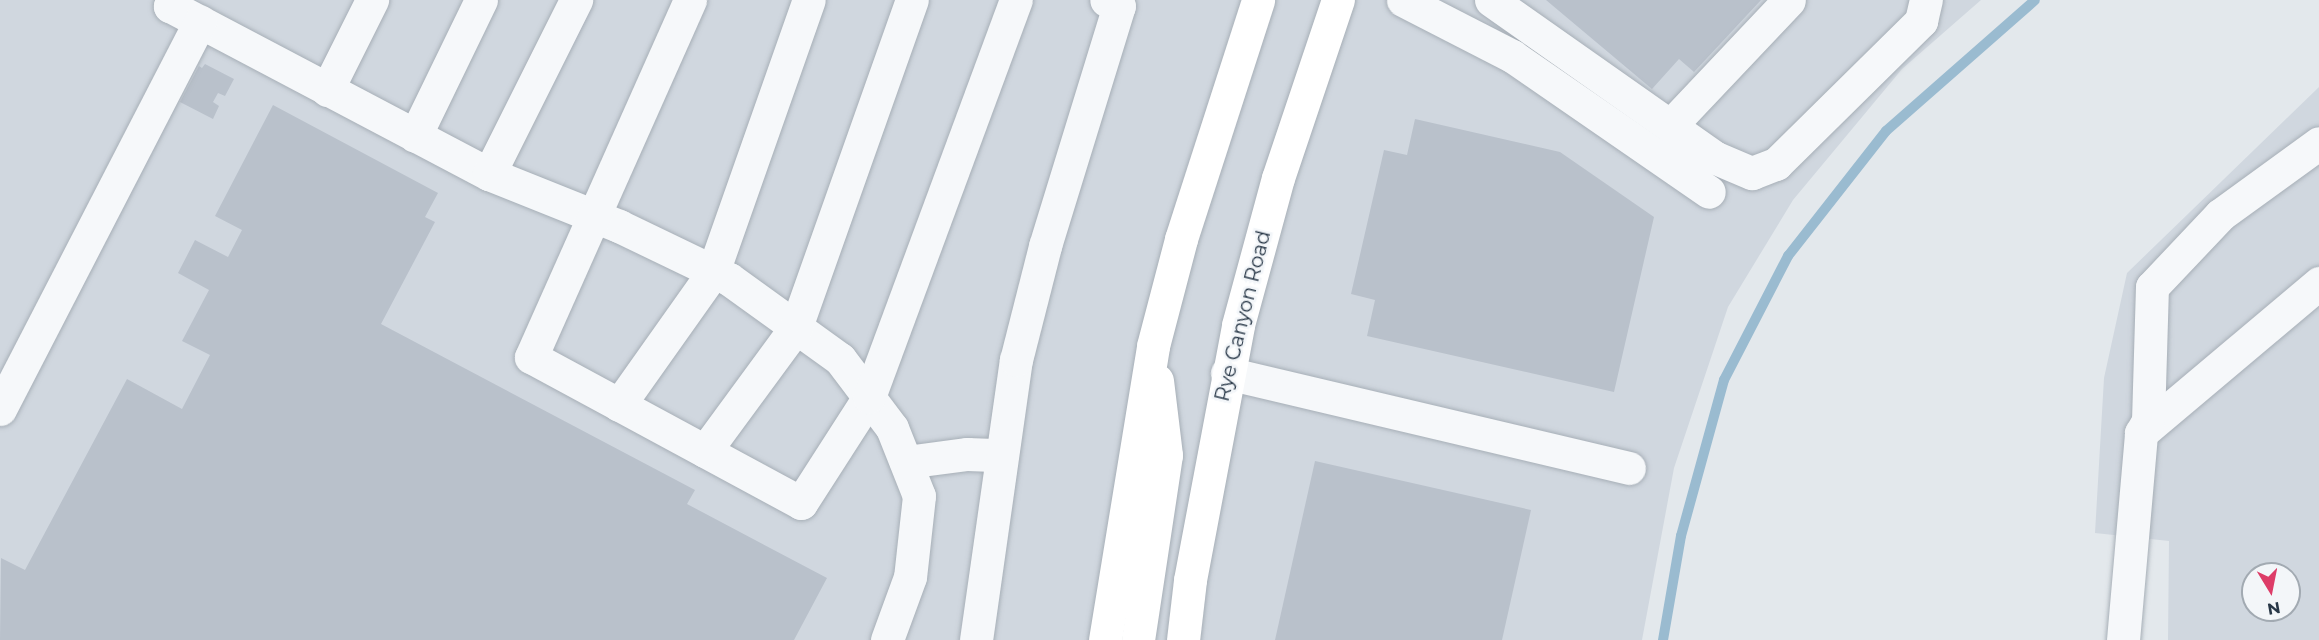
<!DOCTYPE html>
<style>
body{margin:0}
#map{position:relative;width:2319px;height:640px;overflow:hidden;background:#e3e8ec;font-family:Montserrat,sans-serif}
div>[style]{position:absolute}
.built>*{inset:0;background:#d0d7df}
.stream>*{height:10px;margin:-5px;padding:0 5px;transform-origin:5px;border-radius:5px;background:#9abbd0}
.building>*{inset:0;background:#b9c1cb}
.roads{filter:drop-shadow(0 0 2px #a7afb7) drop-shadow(0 0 2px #a7afb7)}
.minor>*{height:33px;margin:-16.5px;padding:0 16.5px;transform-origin:16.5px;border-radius:16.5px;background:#f6f8fa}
.major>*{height:33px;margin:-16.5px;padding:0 16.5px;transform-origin:16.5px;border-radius:16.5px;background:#fff}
span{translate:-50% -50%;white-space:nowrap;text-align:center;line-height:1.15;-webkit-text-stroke:5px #f3f6f9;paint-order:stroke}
.street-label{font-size:20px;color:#283747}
.north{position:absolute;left:2241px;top:562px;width:60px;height:60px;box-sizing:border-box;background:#f3f6f9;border:2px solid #a2aab2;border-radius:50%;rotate:170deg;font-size:16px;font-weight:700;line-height:24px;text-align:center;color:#283747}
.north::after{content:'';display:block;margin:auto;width:21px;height:27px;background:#dd3c68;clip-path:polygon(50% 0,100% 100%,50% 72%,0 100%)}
</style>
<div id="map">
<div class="built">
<div style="clip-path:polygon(0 0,1981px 0,1902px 69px,1793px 200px,1728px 307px,1674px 468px,1642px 640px,0 640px)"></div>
<div style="clip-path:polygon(evenodd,2319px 87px,2319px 640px,2168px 640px,2169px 541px,2095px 533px,2104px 378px,2127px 273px,2319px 87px,2253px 574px,2289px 574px,2289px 610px,2253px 610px,2253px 574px)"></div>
</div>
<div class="stream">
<div style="left:1663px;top:640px;width:106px;rotate:-80.2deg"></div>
<div style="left:1681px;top:536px;width:162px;rotate:-74.6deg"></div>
<div style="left:1724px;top:380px;width:140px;rotate:-62.7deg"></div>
<div style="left:1788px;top:256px;width:159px;rotate:-51.9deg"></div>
<div style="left:1886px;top:131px;width:198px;rotate:-41.3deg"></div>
</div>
<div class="building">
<div style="clip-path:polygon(1546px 0,1761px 0,1694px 72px,1679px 59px,1652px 89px)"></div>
<div style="clip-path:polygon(205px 64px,234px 79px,225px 96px,218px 93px,213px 102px,219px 106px,213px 119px,180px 102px,199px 66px,202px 68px)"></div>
<div style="clip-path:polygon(273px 105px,438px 193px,425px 217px,435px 222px,381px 324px,695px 490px,687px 504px,827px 578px,794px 640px,0 640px,1px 558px,25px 570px,127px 379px,182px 409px,210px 355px,182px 341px,209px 290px,178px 273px,195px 240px,228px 257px,242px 230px,215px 216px)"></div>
<div style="clip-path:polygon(1415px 119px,1560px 152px,1654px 217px,1614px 392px,1367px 336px,1375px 300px,1351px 294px,1384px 150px,1407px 155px)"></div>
<div style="clip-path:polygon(1315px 461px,1531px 510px,1502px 640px,1275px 640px)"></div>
</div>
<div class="roads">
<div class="minor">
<div style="left:173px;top:0;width:7px;rotate:117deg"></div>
<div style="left:170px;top:6px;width:361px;rotate:27.8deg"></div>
<div style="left:489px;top:174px;width:140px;rotate:21.8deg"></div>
<div style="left:619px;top:226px;width:122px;rotate:25.7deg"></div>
<div style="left:729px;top:279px;width:137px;rotate:35.8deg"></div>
<div style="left:840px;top:359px;width:86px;rotate:53deg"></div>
<div style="left:892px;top:428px;width:73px;rotate:68.3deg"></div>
<div style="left:919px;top:496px;width:81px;rotate:96.3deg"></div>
<div style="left:910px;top:577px;width:67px;rotate:110.1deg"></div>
<div style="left:690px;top:0;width:391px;rotate:114deg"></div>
<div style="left:531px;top:357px;width:307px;rotate:28.4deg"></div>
<div style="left:801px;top:503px;width:126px;rotate:-57.3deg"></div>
<div style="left:869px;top:397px;width:423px;rotate:-69.7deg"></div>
<div style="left:1403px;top:0;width:123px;rotate:27.2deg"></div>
<div style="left:1512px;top:56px;width:239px;rotate:34.6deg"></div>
<div style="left:1491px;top:0;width:275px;rotate:35.1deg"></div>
<div style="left:1716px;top:158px;width:39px;rotate:23deg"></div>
<div style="left:1752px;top:173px;width:26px;rotate:-21deg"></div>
<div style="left:1776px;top:164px;width:204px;rotate:-44.6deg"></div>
<div style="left:1921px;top:21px;width:22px;rotate:-77deg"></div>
<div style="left:327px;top:90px;width:101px;rotate:-63.4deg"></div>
<div style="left:1670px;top:126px;width:173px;rotate:-46.6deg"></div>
<div style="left:415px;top:136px;width:151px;rotate:-64.1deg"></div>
<div style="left:489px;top:174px;width:195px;rotate:-63.4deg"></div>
<div style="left:1227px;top:373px;width:413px;rotate:13.3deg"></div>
<div style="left:619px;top:405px;width:163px;rotate:-54.7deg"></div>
<div style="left:713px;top:272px;width:288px;rotate:-70.6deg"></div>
<div style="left:0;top:409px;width:436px;rotate:-62.7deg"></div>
<div style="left:2141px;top:433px;width:233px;rotate:-40.1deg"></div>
<div style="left:705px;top:451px;width:154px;rotate:-53.7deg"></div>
<div style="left:796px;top:327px;width:347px;rotate:-70.5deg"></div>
<div style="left:906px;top:462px;width:62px;rotate:-7.5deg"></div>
<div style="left:967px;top:454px;width:34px;rotate:2deg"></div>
<div style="left:976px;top:640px;width:283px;rotate:-81.9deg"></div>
<div style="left:1016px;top:360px;width:118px;rotate:-75.7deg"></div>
<div style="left:1045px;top:246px;width:251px;rotate:-72.9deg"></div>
<div style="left:1119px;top:6px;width:14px;rotate:-155deg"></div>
<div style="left:2123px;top:640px;width:208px;rotate:-85deg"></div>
<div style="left:2141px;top:433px;width:14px;rotate:-60deg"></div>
<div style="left:2148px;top:421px;width:134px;rotate:-88.3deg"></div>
<div style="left:2152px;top:287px;width:99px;rotate:-46.6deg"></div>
<div style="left:2220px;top:215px;width:122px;rotate:-36deg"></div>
</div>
<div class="major">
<div style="left:1105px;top:640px;width:298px;rotate:-80.7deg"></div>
<div style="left:1153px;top:346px;width:111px;rotate:-75.3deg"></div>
<div style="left:1181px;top:239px;width:251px;rotate:-72.1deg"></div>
<div style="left:1138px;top:640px;width:187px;rotate:-81.4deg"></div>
<div style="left:1166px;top:455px;width:75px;rotate:-96.9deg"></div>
<div style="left:1183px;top:640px;width:60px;rotate:-83.3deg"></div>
<div style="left:1190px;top:580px;width:259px;rotate:-79.3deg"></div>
<div style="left:1238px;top:325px;width:152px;rotate:-74.8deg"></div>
<div style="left:1278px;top:178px;width:188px;rotate:-71.4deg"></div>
</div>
</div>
<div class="street-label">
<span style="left:1243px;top:316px;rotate:-76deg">Rye Canyon Road</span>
</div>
<div class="north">N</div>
</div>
